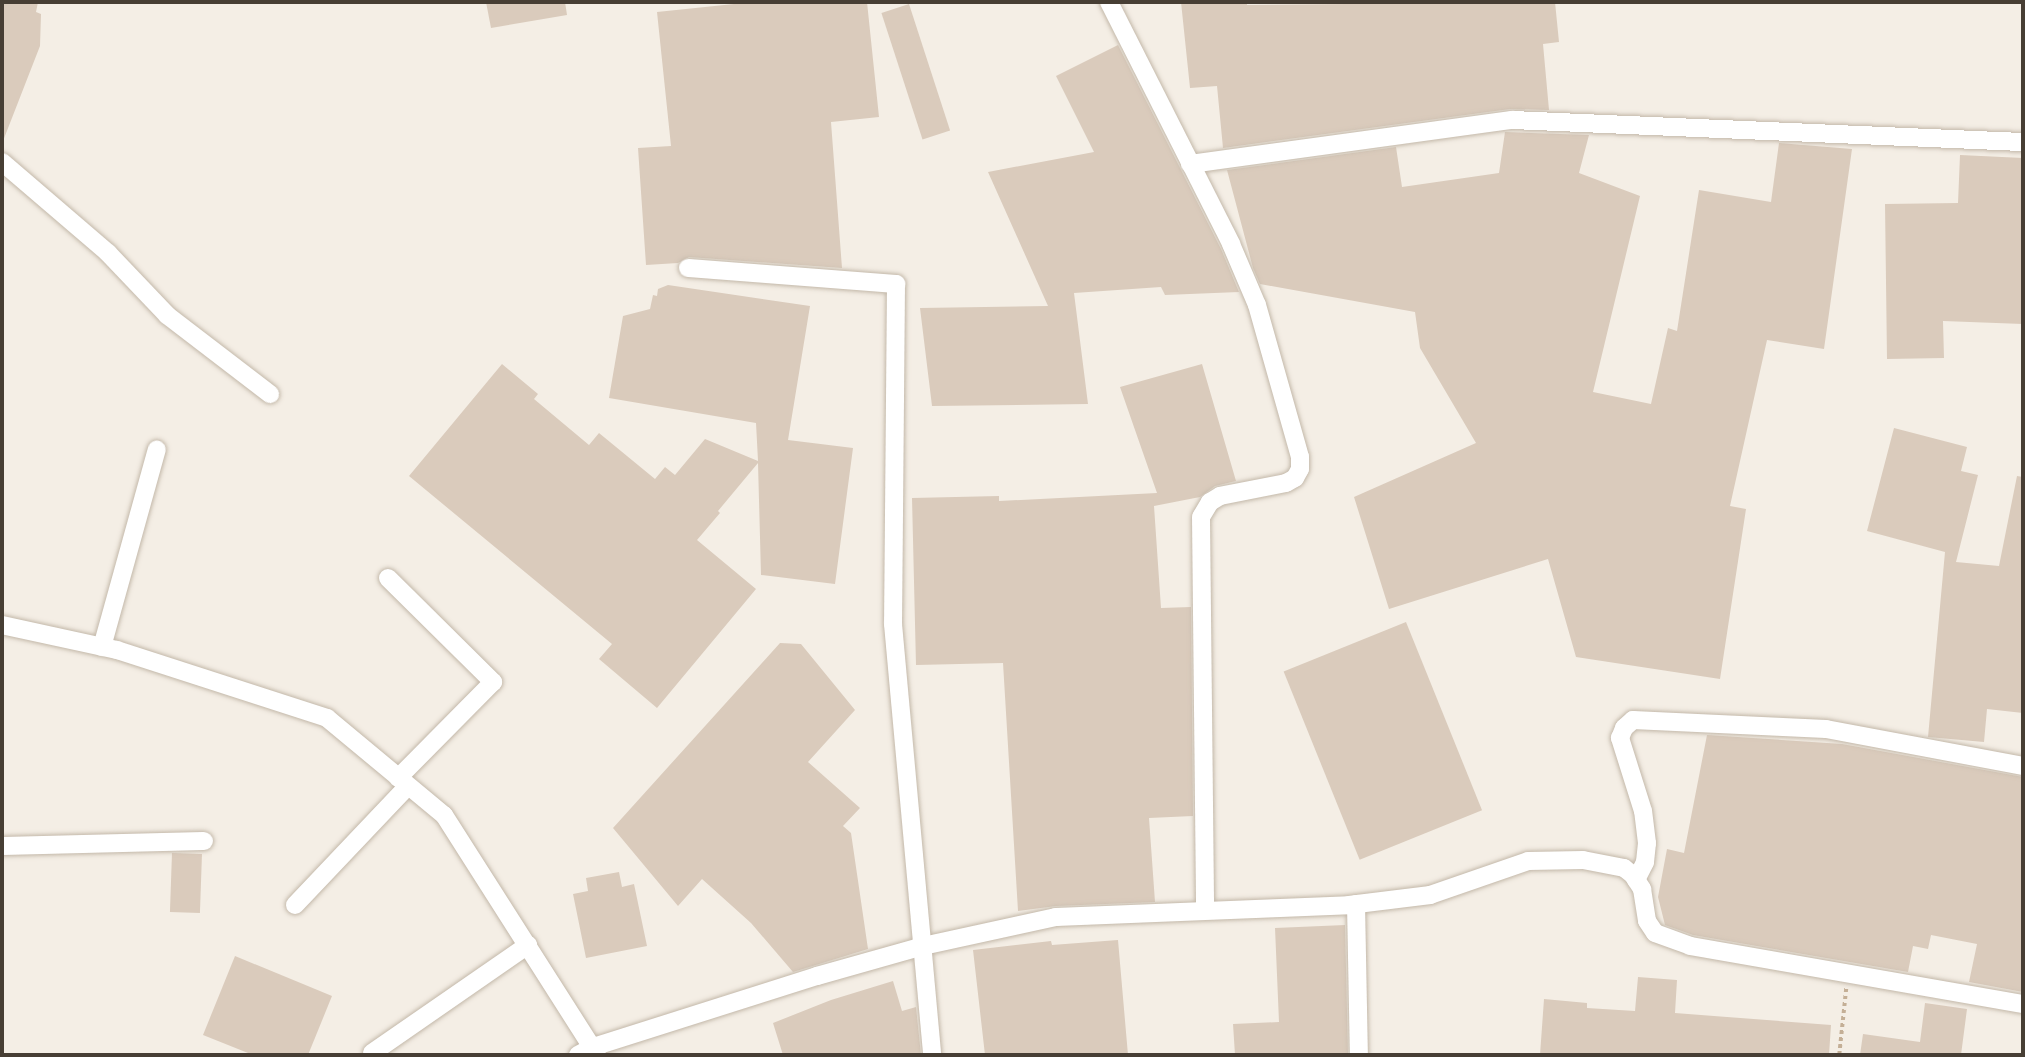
<!DOCTYPE html>
<style>
body{margin:0}
#map{position:relative;width:2025px;height:1057px;overflow:hidden;background:#f4eee5;font-family:Manrope,sans-serif}
div>[style]{position:absolute}
.building>*{inset:0;background:#dacbbc;transform-origin:0 0}
.path>*{height:3.5px;margin-top:-1.75px;transform-origin:0;background:repeating-linear-gradient(90deg,#c4af96 0 3.5px,transparent 0 7px)}
.roads{filter:drop-shadow(0 0 2px #c3b8a9) drop-shadow(0 0 2px #c3b8a9)}
.minor>*{height:18px;margin:-9px;padding:0 9px;transform-origin:9px;border-radius:9px;background:#fff}
span{translate:-50% -50%;white-space:nowrap;text-align:center;line-height:1.15;-webkit-text-stroke:5px #fff;paint-order:stroke}
.frame{position:absolute;inset:0;border:4px solid #473e34;pointer-events:none}
</style>
<div id="map">
<div class="building">
<div style="clip-path:polygon(2px 2px,38px 2px,36px 12px,41px 14px,40px 46px,3px 141px)"></div>
<div style="clip-path:polygon(486px 2px,565px 2px,567px 15px,491px 28px)"></div>
<div style="clip-path:polygon(753px 2px,867px 2px,879px 117px,831px 122px,842px 268px,689px 257px,678px 263px,646px 265px,638px 148px,671px 146px,657px 12px)"></div>
<div style="clip-path:polygon(1181px 2px,1247px 2px,1247px 5px,1555px 2px,1559px 42px,1543px 44px,1549px 110px,1510px 109px,1223px 148px,1217px 86px,1190px 88px)"></div>
<div style="left:909px;top:4px;width:133px;height:29px;rotate:72deg"></div>
<div style="clip-path:polygon(1118px 45px,1221px 249px,1239px 292px,1165px 295px,1161px 287px,1074px 293px,1088px 404px,932px 406px,920px 308px,1048px 306px,988px 172px,1094px 152px,1056px 76px)"></div>
<div style="clip-path:polygon(1505px 132px,1589px 135px,1579px 173px,1640px 196px,1593px 392px,1651px 404px,1668px 328px,1677px 331px,1699px 190px,1771px 202px,1779px 143px,1852px 149px,1824px 349px,1767px 340px,1730px 506px,1746px 509px,1720px 679px,1576px 657px,1548px 559px,1389px 609px,1354px 497px,1476px 443px,1420px 348px,1415px 312px,1260px 284px,1253px 268px,1227px 170px,1396px 147px,1402px 187px,1499px 173px)"></div>
<div style="clip-path:polygon(1960px 155px,2023px 158px,2023px 324px,1943px 321px,1944px 358px,1887px 359px,1885px 204px,1958px 203px)"></div>
<div style="clip-path:polygon(668px 285px,810px 306px,788px 440px,853px 448px,835px 584px,761px 575px,758px 463px,718px 511px,720px 513px,697px 540px,756px 589px,657px 708px,599px 659px,612px 644px,409px 476px,502px 364px,538px 394px,534px 399px,589px 445px,599px 433px,655px 479px,665px 467px,675px 475px,705px 439px,758px 461px,756px 423px,609px 398px,623px 316px,650px 309px,653px 295px,657px 296px,658px 289px)"></div>
<div style="clip-path:polygon(1202px 364px,1236px 481px,1215px 486px,1200px 497px,1154px 506px,1161px 608px,1191px 607px,1193px 816px,1149px 818px,1155px 902px,1056px 906px,1018px 911px,1003px 663px,916px 665px,912px 498px,999px 496px,999px 501px,1157px 493px,1120px 387px)"></div>
<div style="clip-path:polygon(1894px 428px,1967px 447px,1961px 471px,1978px 475px,1956px 562px,1999px 566px,2017px 476px,2023px 477px,2023px 713px,1987px 709px,1984px 742px,1928px 737px,1945px 552px,1867px 531px)"></div>
<div style="left:1406px;top:622px;width:203px;height:132px;rotate:68deg"></div>
<div style="clip-path:polygon(780px 643px,801px 644px,855px 710px,808px 762px,860px 808px,843px 826px,851px 833px,868px 949px,793px 972px,751px 923px,702px 879px,678px 906px,613px 828px)"></div>
<div style="clip-path:polygon(1707px 735px,1842px 744px,2023px 777px,2023px 992px,1969px 982px,1977px 944px,1931px 935px,1928px 949px,1913px 946px,1908px 972px,1693px 935px,1665px 925px,1658px 897px,1667px 849px,1684px 853px)"></div>
<div style="left:172px;top:853px;width:30px;height:59px;rotate:2deg"></div>
<div style="clip-path:polygon(619px 872px,622px 887px,634px 884px,647px 946px,586px 958px,573px 894px,588px 891px,586px 878px)"></div>
<div style="clip-path:polygon(1345px 925px,1348px 1055px,1235px 1055px,1233px 1024px,1279px 1022px,1275px 928px)"></div>
<div style="clip-path:polygon(1118px 940px,1128px 1055px,985px 1055px,973px 950px,1051px 941px,1052px 945px)"></div>
<div style="clip-path:polygon(235px 956px,332px 996px,308px 1055px,253px 1055px,203px 1035px)"></div>
<div style="clip-path:polygon(1638px 977px,1677px 980px,1675px 1013px,1831px 1025px,1829px 1055px,1540px 1055px,1544px 999px,1587px 1003px,1587px 1008px,1635px 1011px)"></div>
<div style="clip-path:polygon(893px 981px,902px 1011px,916px 1007px,921px 1055px,783px 1055px,773px 1023px,831px 1000px)"></div>
<div style="clip-path:polygon(1925px 1003px,1967px 1009px,1961px 1055px,1860px 1055px,1863px 1034px,1920px 1042px)"></div>
</div>
<div class="path">
<div style="left:1839px;top:1055px;width:67px;rotate:-84deg"></div>
</div>
<div class="roads">
<div class="minor">
<div style="left:1109px;top:2px;width:271px;rotate:63.2deg"></div>
<div style="left:1231px;top:244px;width:66px;rotate:66.9deg"></div>
<div style="left:1257px;top:305px;width:158px;rotate:74.2deg"></div>
<div style="left:1300px;top:457px;width:12px;rotate:90deg"></div>
<div style="left:1300px;top:469px;width:10px;rotate:119deg"></div>
<div style="left:1295px;top:478px;width:10px;rotate:151deg"></div>
<div style="left:1286px;top:483px;width:67px;rotate:168.9deg"></div>
<div style="left:1220px;top:496px;width:12px;rotate:149deg"></div>
<div style="left:1210px;top:502px;width:17px;rotate:121deg"></div>
<div style="left:1201px;top:517px;width:392px;rotate:89.4deg"></div>
<div style="left:2px;top:162px;width:140px;rotate:40.6deg"></div>
<div style="left:108px;top:253px;width:86px;rotate:46.4deg"></div>
<div style="left:167px;top:315px;width:130px;rotate:37.5deg"></div>
<div style="left:1190px;top:164px;width:325px;rotate:-7.8deg"></div>
<div style="left:1512px;top:120px;width:511px;rotate:2.47deg"></div>
<div style="left:688px;top:268px;width:209px;rotate:4.4deg"></div>
<div style="left:896px;top:284px;width:340px;rotate:90.5deg"></div>
<div style="left:893px;top:624px;width:433px;rotate:84.8deg"></div>
<div style="left:388px;top:578px;width:148px;rotate:44.7deg"></div>
<div style="left:493px;top:682px;width:135px;rotate:134.7deg"></div>
<div style="left:2px;top:625px;width:118px;rotate:12.3deg"></div>
<div style="left:117px;top:650px;width:221px;rotate:17.9deg"></div>
<div style="left:327px;top:718px;width:152px;rotate:39.7deg"></div>
<div style="left:444px;top:815px;width:285px;rotate:57.5deg"></div>
<div style="left:102px;top:647px;width:205px;rotate:-74.5deg"></div>
<div style="left:2px;top:846px;width:202px;rotate:-1.4deg"></div>
<div style="left:1636px;top:880px;width:20px;rotate:-63deg"></div>
<div style="left:1645px;top:862px;width:19px;rotate:-84deg"></div>
<div style="left:1647px;top:843px;width:32px;rotate:-97deg"></div>
<div style="left:1643px;top:811px;width:77px;rotate:-107.5deg"></div>
<div style="left:1620px;top:738px;width:11px;rotate:-68deg"></div>
<div style="left:1624px;top:728px;width:12px;rotate:-42deg"></div>
<div style="left:1633px;top:720px;width:193px;rotate:2.7deg"></div>
<div style="left:1826px;top:729px;width:200px;rotate:10.6deg"></div>
<div style="left:1356px;top:904px;width:151px;rotate:88.9deg"></div>
<div style="left:295px;top:905px;width:164px;rotate:-46.5deg"></div>
<div style="left:372px;top:1053px;width:190px;rotate:-34.7deg"></div>
<div style="left:578px;top:1055px;width:17px;rotate:-28deg"></div>
<div style="left:593px;top:1047px;width:235px;rotate:-17.6deg"></div>
<div style="left:817px;top:976px;width:110px;rotate:-15.8deg"></div>
<div style="left:923px;top:946px;width:136px;rotate:-12.3deg"></div>
<div style="left:1056px;top:917px;width:293px;rotate:-2.3deg"></div>
<div style="left:1349px;top:905px;width:82px;rotate:-7deg"></div>
<div style="left:1430px;top:895px;width:104px;rotate:-19.1deg"></div>
<div style="left:1528px;top:861px;width:55px;rotate:-1deg"></div>
<div style="left:1583px;top:860px;width:42px;rotate:11deg"></div>
<div style="left:1624px;top:868px;width:11px;rotate:38deg"></div>
<div style="left:1633px;top:875px;width:17px;rotate:57deg"></div>
<div style="left:1642px;top:889px;width:32px;rotate:81deg"></div>
<div style="left:1647px;top:921px;width:14px;rotate:56deg"></div>
<div style="left:1655px;top:933px;width:37px;rotate:20deg"></div>
<div style="left:1690px;top:946px;width:338px;rotate:9.9deg"></div>
</div>
</div>
<div class="frame"></div>
</div>
